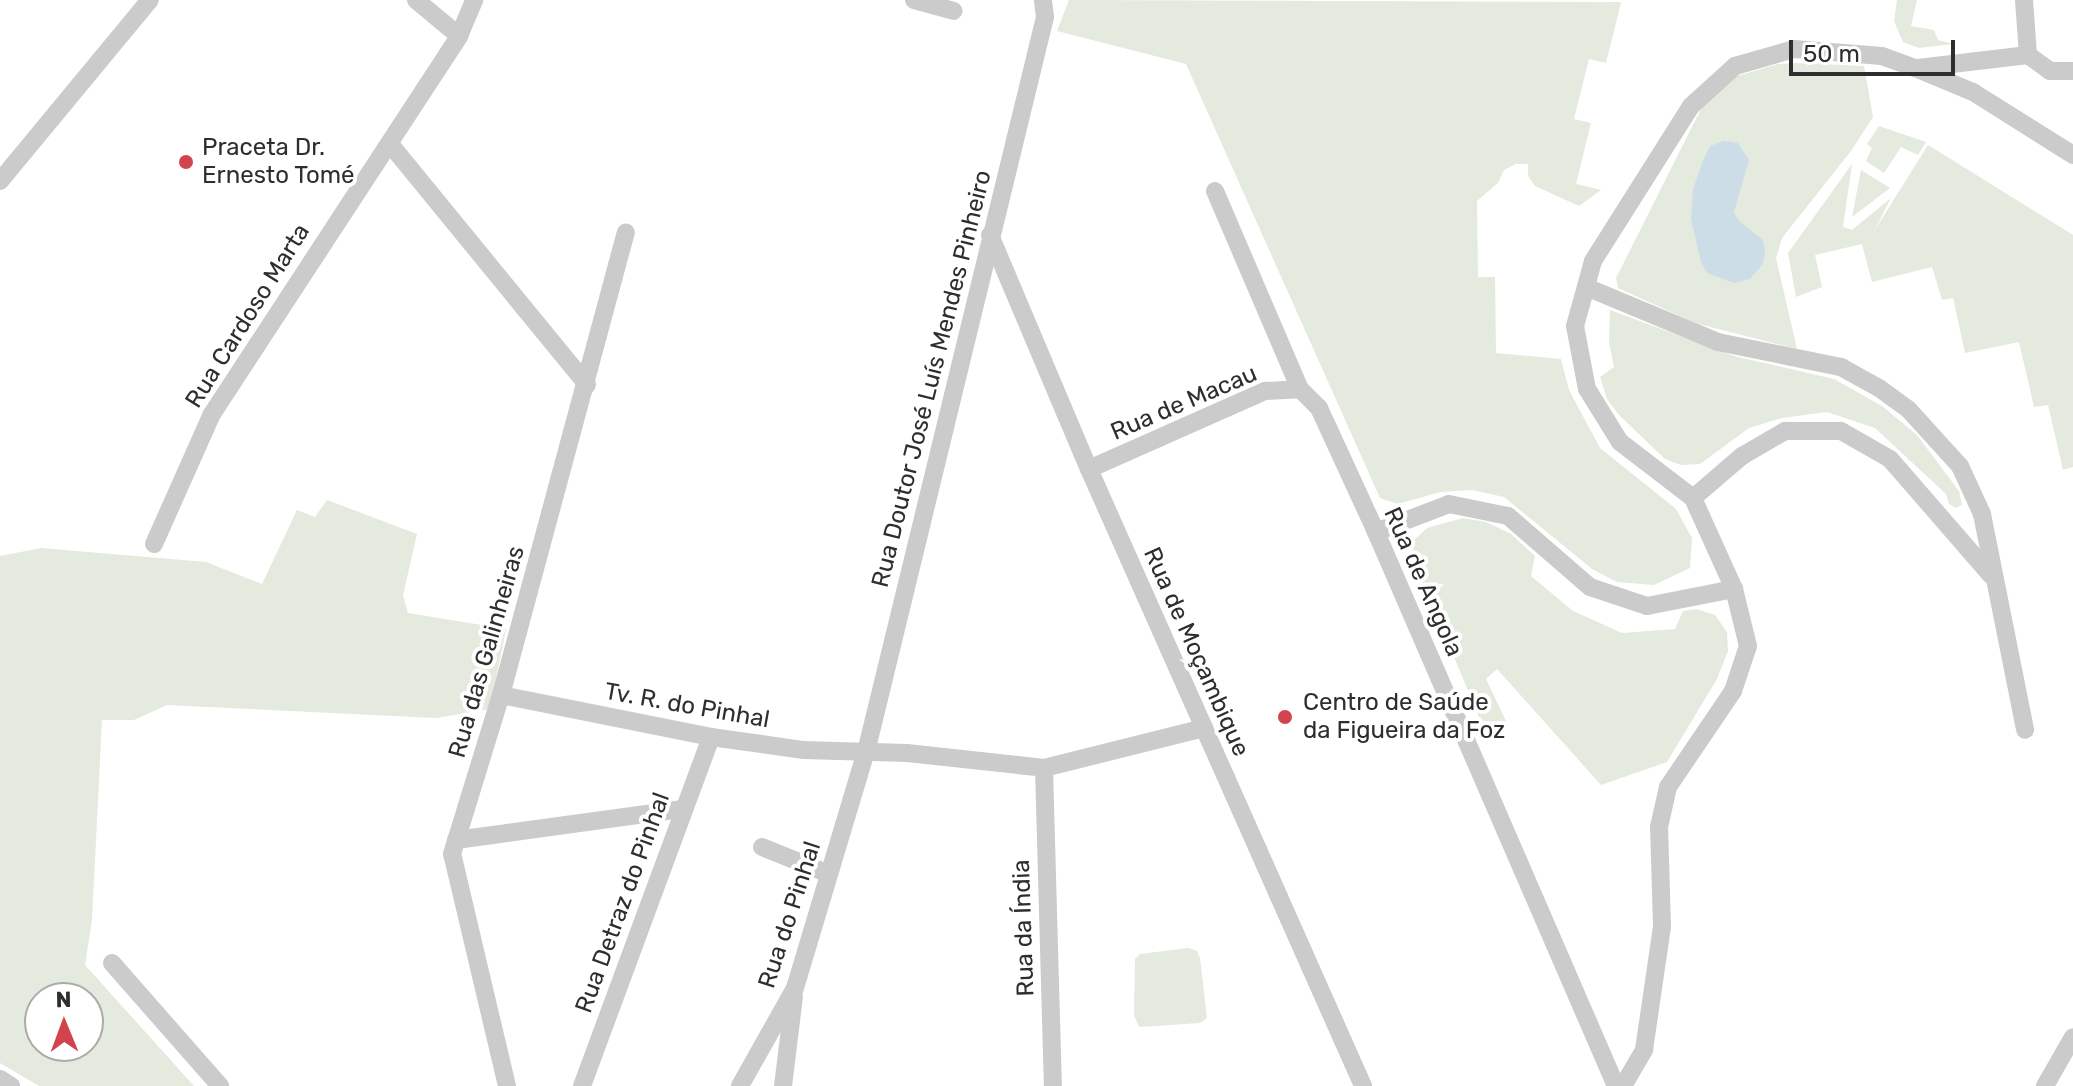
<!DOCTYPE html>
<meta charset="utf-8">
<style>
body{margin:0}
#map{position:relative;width:2073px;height:1086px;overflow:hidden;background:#fff;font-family:Rubik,sans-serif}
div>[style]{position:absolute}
.green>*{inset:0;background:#e4eadd}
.water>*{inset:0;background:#ccdde8}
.minor>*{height:18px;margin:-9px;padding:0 9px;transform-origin:9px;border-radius:9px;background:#cbcbcb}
.dots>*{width:22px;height:22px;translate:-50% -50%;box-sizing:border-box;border:4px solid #fff;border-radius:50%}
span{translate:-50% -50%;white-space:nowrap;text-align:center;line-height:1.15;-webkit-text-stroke:8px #fff;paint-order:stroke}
.poi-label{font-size:24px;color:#2e2e2e}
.left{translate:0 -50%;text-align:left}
.street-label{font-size:24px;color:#2e2e2e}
.north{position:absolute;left:24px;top:982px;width:80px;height:80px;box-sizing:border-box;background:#fff;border:2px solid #ababab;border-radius:50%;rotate:359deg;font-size:22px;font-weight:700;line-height:32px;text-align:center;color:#2e2e2e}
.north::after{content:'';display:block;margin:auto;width:28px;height:36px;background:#d1444e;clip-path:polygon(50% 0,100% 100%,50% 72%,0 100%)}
.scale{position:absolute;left:1789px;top:40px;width:166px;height:36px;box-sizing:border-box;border:4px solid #2e2e2e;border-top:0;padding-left:10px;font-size:24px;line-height:28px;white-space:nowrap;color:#2e2e2e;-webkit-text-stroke:6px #fff;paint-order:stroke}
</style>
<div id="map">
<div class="green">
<div style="clip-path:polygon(1069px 0,1621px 2px,1606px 63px,1589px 59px,1574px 119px,1591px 123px,1576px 184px,1601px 190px,1579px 206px,1535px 186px,1528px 176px,1528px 164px,1516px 164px,1504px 170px,1498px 183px,1477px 201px,1478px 277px,1495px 277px,1496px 353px,1561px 359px,1569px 390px,1600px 448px,1676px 509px,1692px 538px,1690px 568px,1654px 585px,1617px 582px,1592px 569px,1504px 497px,1472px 490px,1440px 492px,1398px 504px,1380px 498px,1186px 64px,1057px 31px)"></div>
<div style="clip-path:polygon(1897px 0,1917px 0,1911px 26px,1934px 30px,1938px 40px,1953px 44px,1919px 48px,1903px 42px,1894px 21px)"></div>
<div style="clip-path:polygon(1797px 63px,1864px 66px,1873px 117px,1851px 151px,1782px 238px,1776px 258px,1797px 349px,1695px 323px,1618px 288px,1616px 278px,1704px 103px,1734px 77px,1778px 64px)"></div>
<div style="clip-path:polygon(1879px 126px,1926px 142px,1918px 155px,1901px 147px,1884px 173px,1866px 161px,1872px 148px,1867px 144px)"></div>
<div style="clip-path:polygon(1928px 145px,2073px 235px,2073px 467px,2063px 470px,2048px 405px,2034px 407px,2019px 342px,1965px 353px,1953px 298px,1942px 300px,1932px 267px,1872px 282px,1862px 244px,1815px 255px,1822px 287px,1796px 297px,1788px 253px,1852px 164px,1843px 227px,1852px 230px,1891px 198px,1874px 231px)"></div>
<div style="clip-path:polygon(1861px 170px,1890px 188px,1852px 217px)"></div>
<div style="clip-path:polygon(1610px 310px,1734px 356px,1834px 379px,1882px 406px,1917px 435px,1959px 491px,1962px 505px,1956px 508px,1949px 504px,1946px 494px,1875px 428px,1827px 412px,1782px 418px,1749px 428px,1700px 464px,1681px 465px,1665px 459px,1619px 415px,1607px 399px,1600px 377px,1614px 367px,1609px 342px)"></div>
<div style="clip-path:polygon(evenodd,327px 500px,417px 534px,403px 595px,408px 613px,506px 629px,490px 709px,436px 718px,167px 705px,134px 720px,102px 720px,92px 920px,85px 965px,194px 1086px,39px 1086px,0 1063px,0 556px,41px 548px,206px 562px,262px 584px,297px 510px,315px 517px,327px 500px,40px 998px,88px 998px,88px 1046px,40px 1046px,40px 998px)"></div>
<div style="clip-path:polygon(1463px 518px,1486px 522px,1511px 534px,1535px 556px,1531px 576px,1573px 611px,1622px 633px,1675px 629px,1683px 611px,1697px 609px,1715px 615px,1727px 632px,1728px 651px,1717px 679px,1667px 762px,1601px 785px,1497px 669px,1486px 679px,1506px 721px,1485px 732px,1414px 560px,1412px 542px,1427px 528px)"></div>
<div style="clip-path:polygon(1188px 948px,1197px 951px,1200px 958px,1207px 1018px,1200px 1023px,1139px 1027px,1134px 1015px,1135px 959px,1140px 954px)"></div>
</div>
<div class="water">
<div style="clip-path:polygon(1724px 141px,1738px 143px,1749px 160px,1734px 212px,1739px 221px,1763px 240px,1765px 254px,1762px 265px,1750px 279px,1734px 283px,1707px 273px,1701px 262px,1691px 219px,1693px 189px,1702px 164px,1710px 146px)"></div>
</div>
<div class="minor">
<div style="left:416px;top:0;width:56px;rotate:39.9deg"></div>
<div style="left:914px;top:0;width:41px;rotate:15.4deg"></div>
<div style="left:2024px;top:0;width:55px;rotate:85.8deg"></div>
<div style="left:1918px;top:68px;width:111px;rotate:-6.7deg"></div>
<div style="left:2028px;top:55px;width:27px;rotate:36deg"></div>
<div style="left:2050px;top:71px;width:23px"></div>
<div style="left:390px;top:144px;width:311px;rotate:50.7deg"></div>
<div style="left:0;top:181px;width:235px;rotate:-50.4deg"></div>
<div style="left:1215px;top:191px;width:215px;rotate:66.8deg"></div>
<div style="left:1300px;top:389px;width:27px;rotate:45deg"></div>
<div style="left:1319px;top:408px;width:136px;rotate:65.3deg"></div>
<div style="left:1376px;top:532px;width:604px;rotate:66.58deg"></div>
<div style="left:990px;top:235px;width:254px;rotate:67.1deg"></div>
<div style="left:1089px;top:469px;width:675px;rotate:66.05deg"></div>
<div style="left:1586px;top:287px;width:143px;rotate:22.6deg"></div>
<div style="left:1718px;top:342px;width:126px;rotate:11.5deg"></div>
<div style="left:1841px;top:367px;width:43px;rotate:28.9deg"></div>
<div style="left:1879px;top:388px;width:37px;rotate:36deg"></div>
<div style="left:1909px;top:410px;width:76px;rotate:47.7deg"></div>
<div style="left:1960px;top:466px;width:53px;rotate:65.4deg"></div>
<div style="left:1982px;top:514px;width:220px;rotate:78.7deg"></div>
<div style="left:1089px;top:469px;width:193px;rotate:-23.9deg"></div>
<div style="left:1265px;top:391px;width:35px;rotate:-3deg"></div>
<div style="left:1693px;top:498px;width:65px;rotate:-40.6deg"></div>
<div style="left:1742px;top:456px;width:50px;rotate:-30.2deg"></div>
<div style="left:1785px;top:431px;width:56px"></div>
<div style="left:1841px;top:431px;width:56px;rotate:29.7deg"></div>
<div style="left:1890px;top:459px;width:154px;rotate:49deg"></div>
<div style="left:1376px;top:532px;width:78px;rotate:-21deg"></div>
<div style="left:1449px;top:504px;width:60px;rotate:11.5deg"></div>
<div style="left:1508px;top:516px;width:108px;rotate:40.9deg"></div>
<div style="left:1590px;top:587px;width:60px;rotate:18.4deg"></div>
<div style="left:1647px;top:606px;width:89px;rotate:-11.1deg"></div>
<div style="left:154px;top:544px;width:142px;rotate:-66deg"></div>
<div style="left:212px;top:414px;width:452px;rotate:-56.8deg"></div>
<div style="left:459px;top:36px;width:39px;rotate:-67deg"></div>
<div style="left:501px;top:695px;width:214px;rotate:11.3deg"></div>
<div style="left:711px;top:737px;width:94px;rotate:8deg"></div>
<div style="left:804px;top:750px;width:103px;rotate:1.7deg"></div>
<div style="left:907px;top:753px;width:138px;rotate:6.2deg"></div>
<div style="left:1044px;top:768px;width:165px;rotate:-14deg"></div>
<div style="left:1044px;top:768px;width:318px;rotate:88.4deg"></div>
<div style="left:456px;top:840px;width:229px;rotate:-7.8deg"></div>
<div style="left:762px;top:847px;width:72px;rotate:21.9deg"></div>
<div style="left:112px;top:963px;width:164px;rotate:48.7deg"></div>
<div style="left:0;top:1079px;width:13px;rotate:32deg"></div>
<div style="left:507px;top:1086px;width:238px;rotate:-103.3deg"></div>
<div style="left:452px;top:854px;width:166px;rotate:-72.9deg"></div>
<div style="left:501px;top:695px;width:479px;rotate:-74.9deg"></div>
<div style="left:582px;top:1086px;width:372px;rotate:-69.7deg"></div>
<div style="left:740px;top:1086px;width:112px;rotate:-60.7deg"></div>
<div style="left:795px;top:988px;width:246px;rotate:-73.3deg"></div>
<div style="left:866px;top:752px;width:756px;rotate:-76.31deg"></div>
<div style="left:1045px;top:17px;width:17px;rotate:-97deg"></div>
<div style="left:783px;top:1086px;width:90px;rotate:-83deg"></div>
<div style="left:1623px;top:1086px;width:42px;rotate:-59.7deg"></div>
<div style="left:1644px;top:1050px;width:125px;rotate:-81.7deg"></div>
<div style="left:1662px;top:926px;width:99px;rotate:-91.7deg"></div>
<div style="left:1659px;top:827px;width:41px;rotate:-77.3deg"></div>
<div style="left:1668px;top:787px;width:116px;rotate:-55.9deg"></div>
<div style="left:1733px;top:691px;width:47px;rotate:-71.6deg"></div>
<div style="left:1748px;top:646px;width:59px;rotate:-103.8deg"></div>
<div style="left:1734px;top:589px;width:100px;rotate:-114.3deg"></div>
<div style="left:1693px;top:498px;width:92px;rotate:-142.5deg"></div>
<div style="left:1620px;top:442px;width:62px;rotate:-121.9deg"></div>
<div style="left:1587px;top:389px;width:64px;rotate:-100.8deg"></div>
<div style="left:1575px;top:326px;width:67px;rotate:-74.5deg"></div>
<div style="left:1593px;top:261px;width:183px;rotate:-57.7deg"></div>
<div style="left:1691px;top:106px;width:59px;rotate:-42.3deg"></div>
<div style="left:1735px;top:66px;width:61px;rotate:-16.1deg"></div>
<div style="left:1794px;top:49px;width:88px;rotate:4.5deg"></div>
<div style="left:1882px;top:56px;width:35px;rotate:20deg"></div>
<div style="left:1915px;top:68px;width:63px;rotate:22.5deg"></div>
<div style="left:1973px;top:92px;width:118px;rotate:32.2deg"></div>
<div style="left:2045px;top:1086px;width:56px;rotate:-60.3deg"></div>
</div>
<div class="dots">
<div style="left:186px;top:162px;background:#d1444e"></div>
<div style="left:1285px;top:717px;background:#d1444e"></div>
</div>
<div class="poi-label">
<span class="left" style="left:202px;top:162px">Praceta Dr.<br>Ernesto Tomé</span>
<span class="left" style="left:1303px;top:717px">Centro de Saúde<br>da Figueira da Foz</span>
</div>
<div class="street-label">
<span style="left:248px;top:316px;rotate:-58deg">Rua Cardoso Marta</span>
<span style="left:932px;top:379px;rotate:-76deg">Rua Doutor José Luís Mendes Pinheiro</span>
<span style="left:1184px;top:403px;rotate:-23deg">Rua de Macau</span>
<span style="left:1423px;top:582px;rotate:66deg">Rua de Angola</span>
<span style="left:487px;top:652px;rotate:-74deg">Rua das Galinheiras</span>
<span style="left:1196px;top:652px;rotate:66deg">Rua de Moçambique</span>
<span style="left:687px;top:706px;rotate:10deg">Tv. R. do Pinhal</span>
<span style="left:623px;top:903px;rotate:-70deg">Rua Detraz do Pinhal</span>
<span style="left:790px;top:915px;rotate:-72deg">Rua do Pinhal</span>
<span style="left:1024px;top:928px;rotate:-92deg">Rua da Índia</span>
</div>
<div class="north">N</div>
<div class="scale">50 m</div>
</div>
